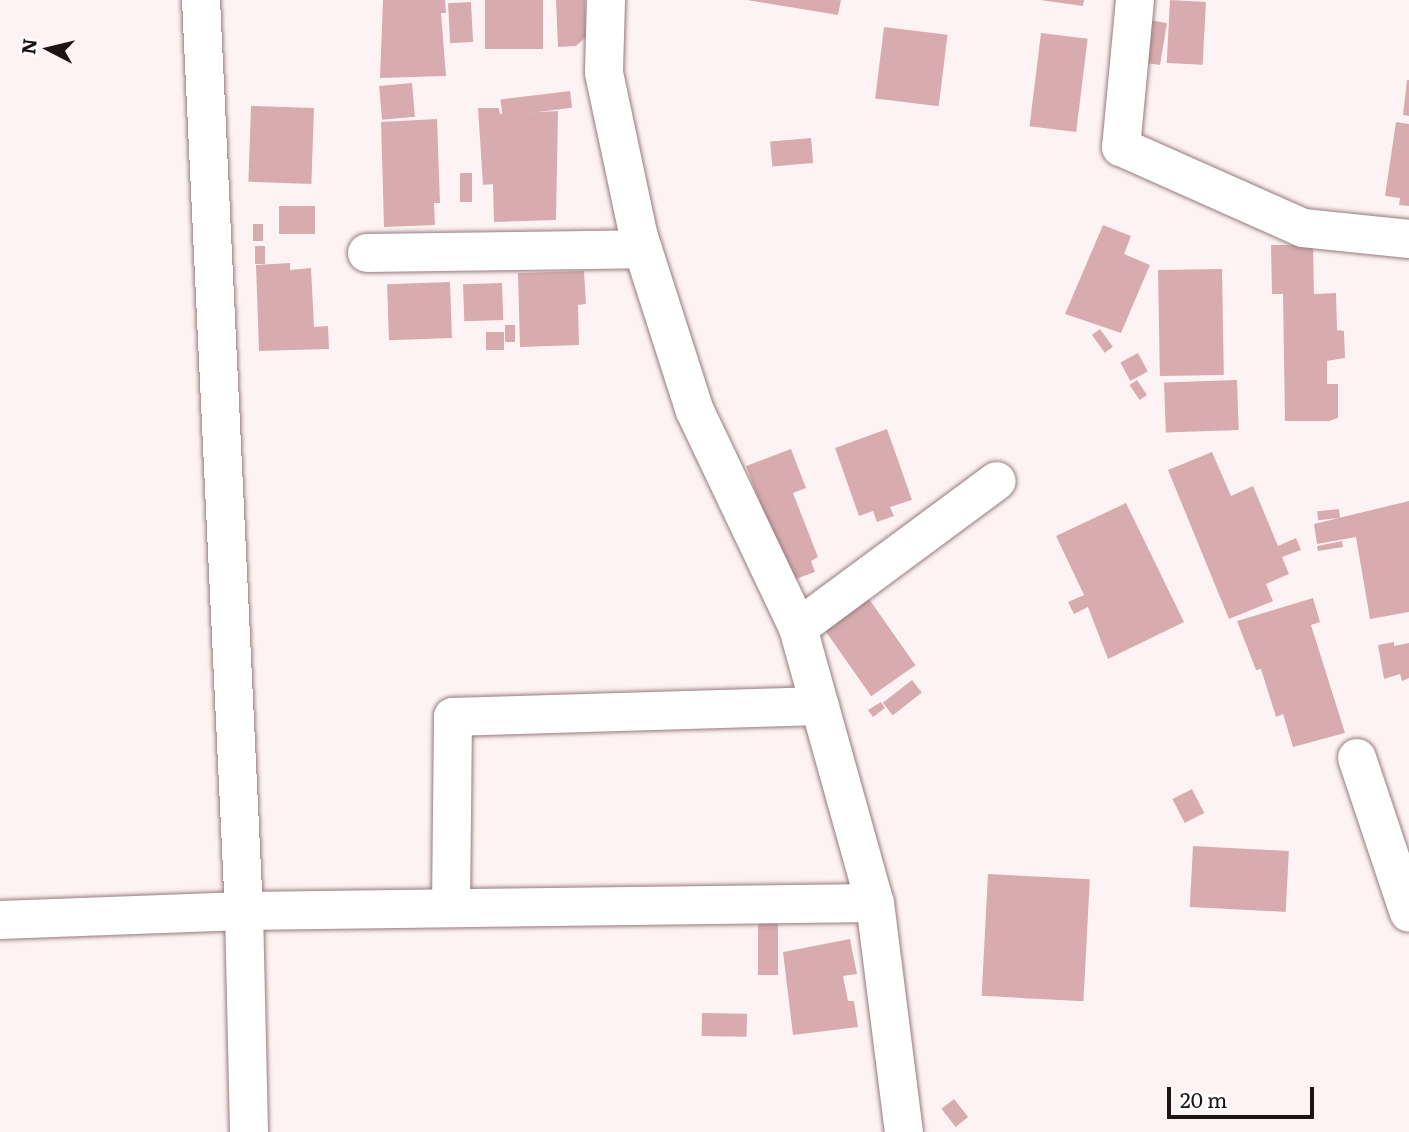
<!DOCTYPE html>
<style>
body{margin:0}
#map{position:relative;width:1409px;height:1132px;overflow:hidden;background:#fef3f4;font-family:Literata,serif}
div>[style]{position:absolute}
.building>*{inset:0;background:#d8acaf;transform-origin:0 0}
.roads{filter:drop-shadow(0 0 2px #947c7e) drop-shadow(0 0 2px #947c7e)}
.minor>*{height:38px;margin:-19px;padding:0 19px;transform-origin:19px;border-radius:19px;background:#fff}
span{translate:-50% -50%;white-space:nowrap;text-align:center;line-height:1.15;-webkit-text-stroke:5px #fff;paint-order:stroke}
.north{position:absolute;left:14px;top:14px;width:70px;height:70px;-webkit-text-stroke:5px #fff;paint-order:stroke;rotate:277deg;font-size:19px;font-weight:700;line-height:28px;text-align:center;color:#1c1314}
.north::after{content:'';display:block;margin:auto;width:24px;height:32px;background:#1c1314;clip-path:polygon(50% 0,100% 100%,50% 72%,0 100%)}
.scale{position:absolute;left:1167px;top:1087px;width:147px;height:32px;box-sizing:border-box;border:4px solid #1c1314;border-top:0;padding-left:9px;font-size:21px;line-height:24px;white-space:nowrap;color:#1c1314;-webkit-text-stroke:5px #fff;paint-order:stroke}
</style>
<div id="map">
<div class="building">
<div style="clip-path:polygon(383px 0,445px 0,446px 13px,441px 13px,446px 76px,380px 78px)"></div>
<div style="left:485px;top:0;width:58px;height:49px"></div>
<div style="clip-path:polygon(556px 0,585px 0,586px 37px,576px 46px,558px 47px)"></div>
<div style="clip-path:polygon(747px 0,841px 0,838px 15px)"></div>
<div style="clip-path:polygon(1040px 0,1084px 0,1083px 6px)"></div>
<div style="left:1170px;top:0;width:36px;height:63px;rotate:3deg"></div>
<div style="left:471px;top:2px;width:40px;height:23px;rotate:87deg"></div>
<div style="clip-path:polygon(1149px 20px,1167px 23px,1160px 65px,1146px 63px)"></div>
<div style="left:884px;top:27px;width:64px;height:72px;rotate:7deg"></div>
<div style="left:1041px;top:33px;width:47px;height:94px;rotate:7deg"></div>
<div style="clip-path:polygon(1407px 80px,1409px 80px,1409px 116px,1403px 115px)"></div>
<div style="left:412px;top:83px;width:34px;height:33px;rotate:85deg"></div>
<div style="left:570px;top:91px;width:17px;height:70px;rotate:83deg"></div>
<div style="left:314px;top:108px;width:76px;height:63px;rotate:92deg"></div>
<div style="clip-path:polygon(478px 108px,499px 108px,500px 114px,558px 111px,556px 220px,494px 222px,493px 184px,483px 185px)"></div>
<div style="clip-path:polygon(437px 119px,440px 203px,434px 203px,435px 225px,384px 227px,381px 122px)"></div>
<div style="clip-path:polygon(1396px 122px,1409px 124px,1409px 206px,1399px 205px,1400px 198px,1385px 196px)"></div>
<div style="left:811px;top:138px;width:25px;height:41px;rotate:85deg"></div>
<div style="left:460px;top:173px;width:12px;height:29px"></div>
<div style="left:315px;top:206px;width:28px;height:36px;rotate:90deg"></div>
<div style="left:253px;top:224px;width:10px;height:17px"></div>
<div style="clip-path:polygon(1103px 225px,1131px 236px,1124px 254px,1150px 265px,1121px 333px,1065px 314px)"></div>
<div style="clip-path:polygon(1271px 245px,1313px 245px,1314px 294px,1336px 293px,1337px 330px,1344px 331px,1345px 358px,1327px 361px,1327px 384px,1338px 384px,1338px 418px,1329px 421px,1285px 421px,1283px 294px,1272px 294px)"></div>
<div style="left:255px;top:246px;width:10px;height:18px"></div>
<div style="clip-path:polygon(290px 263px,290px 270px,311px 268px,314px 327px,328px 326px,329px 349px,259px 351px,256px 265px)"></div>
<div style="left:1222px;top:269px;width:106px;height:64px;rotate:89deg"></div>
<div style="clip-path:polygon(584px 271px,586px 304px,578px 305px,579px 345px,520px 347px,518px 273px)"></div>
<div style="left:450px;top:282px;width:56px;height:63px;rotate:88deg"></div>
<div style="left:502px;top:283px;width:37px;height:39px;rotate:88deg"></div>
<div style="left:505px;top:325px;width:10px;height:17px"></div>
<div style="left:1100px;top:329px;width:22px;height:10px;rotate:54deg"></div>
<div style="left:486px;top:332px;width:18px;height:18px"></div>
<div style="left:1138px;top:353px;width:21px;height:20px;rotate:62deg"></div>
<div style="left:1137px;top:380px;width:18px;height:9px;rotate:56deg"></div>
<div style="left:1237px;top:380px;width:50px;height:73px;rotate:88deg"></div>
<div style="clip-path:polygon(887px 429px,912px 500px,890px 507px,894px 516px,877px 522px,873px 511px,859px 516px,835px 448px)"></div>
<div style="clip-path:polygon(791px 449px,806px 488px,793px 493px,818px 557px,811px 561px,815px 572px,790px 581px,746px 466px)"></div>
<div style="clip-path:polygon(1212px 452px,1231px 496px,1253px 486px,1278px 546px,1296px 538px,1301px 550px,1282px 557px,1289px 574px,1266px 584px,1273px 601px,1229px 619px,1168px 470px)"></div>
<div style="clip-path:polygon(1409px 501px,1409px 612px,1370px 619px,1356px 537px,1317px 544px,1314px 524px)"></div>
<div style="clip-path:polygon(1126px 503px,1184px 622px,1108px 659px,1088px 607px,1074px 614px,1068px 602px,1084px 595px,1056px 536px)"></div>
<div style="left:1339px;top:509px;width:9px;height:22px;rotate:84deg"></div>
<div style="clip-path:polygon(1342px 541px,1343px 547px,1318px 551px,1317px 546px)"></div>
<div style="clip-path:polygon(1313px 598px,1320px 622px,1311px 625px,1345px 733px,1293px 747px,1283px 714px,1276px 717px,1261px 669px,1256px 670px,1237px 621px)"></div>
<div style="left:869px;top:599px;width:81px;height:54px;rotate:55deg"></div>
<div style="clip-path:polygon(1394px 642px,1394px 646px,1409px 643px,1409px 678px,1402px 681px,1400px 674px,1384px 679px,1378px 645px)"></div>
<div style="left:912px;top:680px;width:16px;height:37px;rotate:52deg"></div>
<div style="clip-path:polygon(881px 702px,885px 708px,873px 717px,868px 710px)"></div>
<div style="left:1192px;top:789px;width:27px;height:22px;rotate:63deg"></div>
<div style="left:1193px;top:846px;width:96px;height:61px;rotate:3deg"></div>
<div style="left:988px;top:874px;width:102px;height:122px;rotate:3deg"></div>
<div style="left:758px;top:923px;width:20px;height:52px"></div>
<div style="clip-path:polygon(850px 939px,857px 974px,843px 976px,848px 1001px,854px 1001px,858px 1027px,793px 1035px,783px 952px)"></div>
<div style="left:702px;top:1013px;width:45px;height:23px;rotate:1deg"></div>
<div style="left:954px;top:1099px;width:23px;height:16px;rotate:52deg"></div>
</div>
<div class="roads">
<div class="minor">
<div style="left:201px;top:0;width:912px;rotate:87.3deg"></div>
<div style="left:244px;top:911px;width:221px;rotate:88.7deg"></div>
<div style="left:606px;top:0;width:73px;rotate:91.6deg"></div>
<div style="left:604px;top:73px;width:168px;rotate:78deg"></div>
<div style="left:639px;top:237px;width:183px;rotate:72.2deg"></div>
<div style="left:695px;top:411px;width:240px;rotate:64.6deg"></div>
<div style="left:798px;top:628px;width:286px;rotate:74.4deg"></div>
<div style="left:875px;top:903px;width:231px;rotate:82.8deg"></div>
<div style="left:1135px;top:0;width:148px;rotate:95.4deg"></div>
<div style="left:1121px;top:147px;width:199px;rotate:24deg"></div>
<div style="left:1303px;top:228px;width:107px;rotate:5.9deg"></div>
<div style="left:367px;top:253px;width:276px;rotate:-0.8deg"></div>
<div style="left:798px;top:628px;width:247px;rotate:-36.5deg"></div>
<div style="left:1357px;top:758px;width:163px;rotate:71.5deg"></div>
<div style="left:451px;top:908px;width:191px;rotate:-89.4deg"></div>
<div style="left:453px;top:717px;width:367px;rotate:-1.7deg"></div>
<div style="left:0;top:920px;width:244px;rotate:-2.1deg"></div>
<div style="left:244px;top:911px;width:631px;rotate:-0.73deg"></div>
</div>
</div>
<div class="north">N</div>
<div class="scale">20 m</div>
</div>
